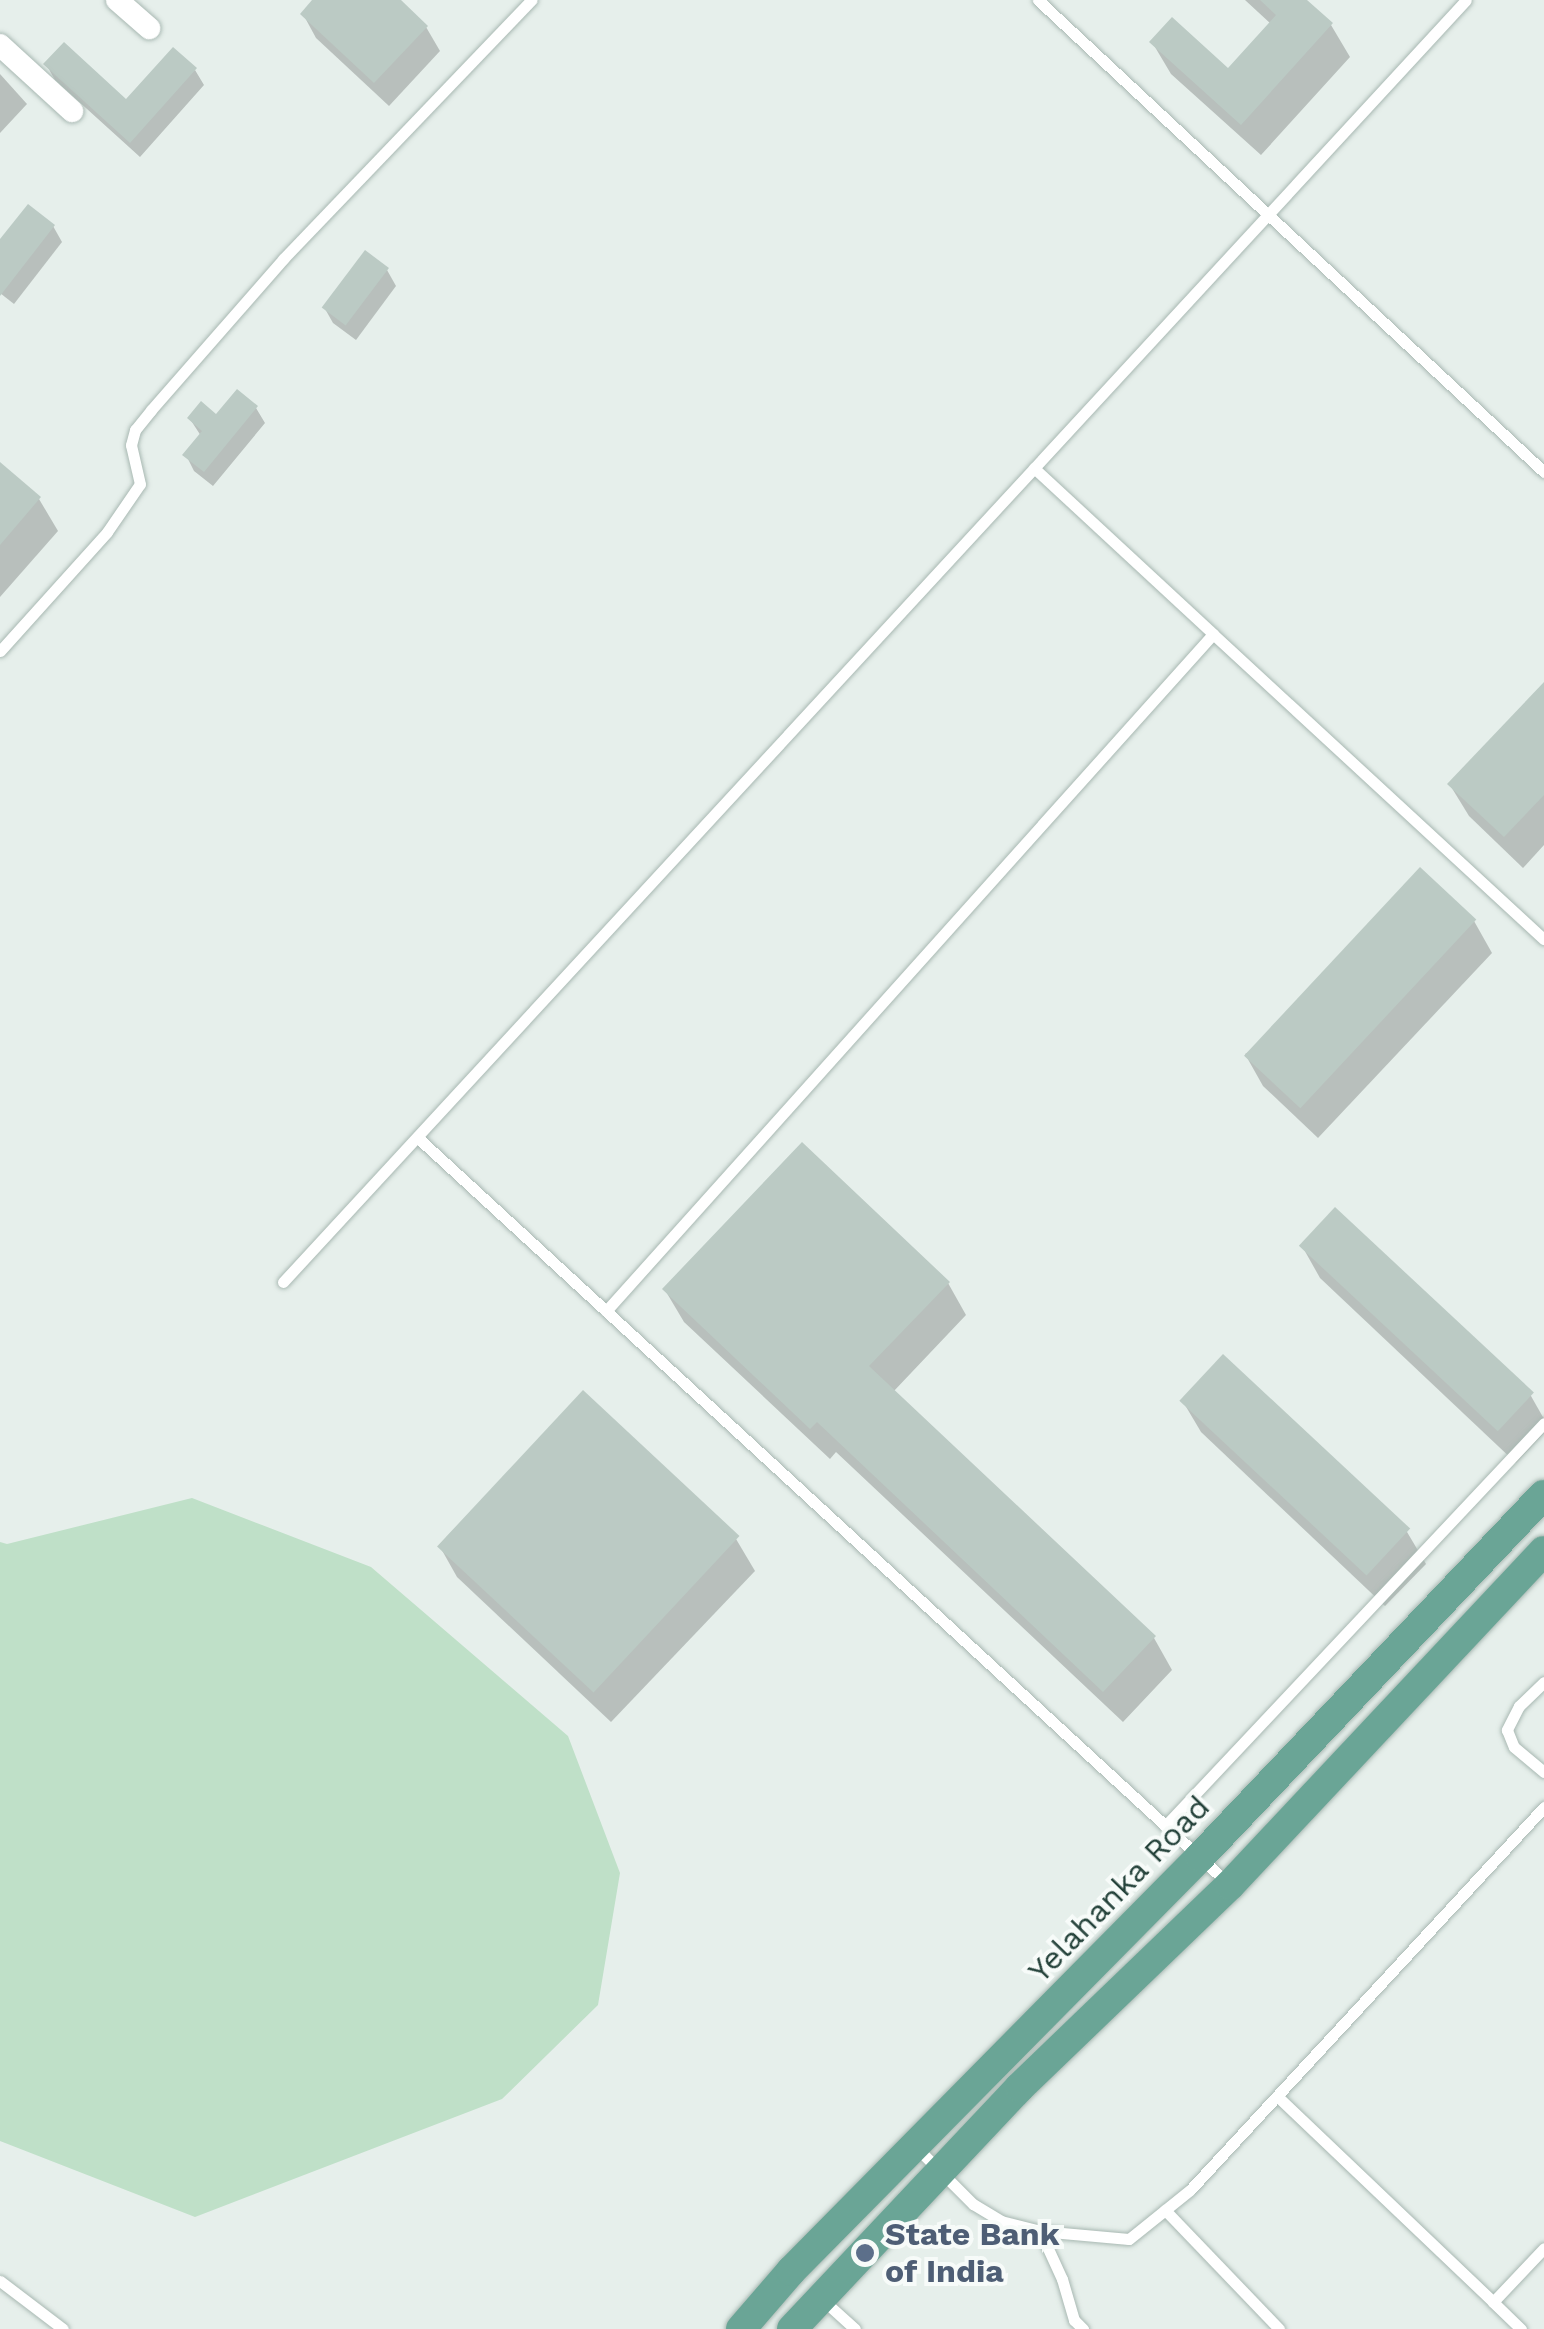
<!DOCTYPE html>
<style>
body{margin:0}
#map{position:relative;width:1544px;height:2329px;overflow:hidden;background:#e6efeb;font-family:"Work Sans",sans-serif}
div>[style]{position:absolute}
.green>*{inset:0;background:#bfe0c8}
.shadow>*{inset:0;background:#0003}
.building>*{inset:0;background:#bbcac4;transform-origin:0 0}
.roads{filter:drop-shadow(0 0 2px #a8b8b2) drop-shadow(0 0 2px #a8b8b2)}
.lane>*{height:11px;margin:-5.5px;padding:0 5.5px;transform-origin:5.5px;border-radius:5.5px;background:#fff}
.street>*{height:22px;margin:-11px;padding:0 11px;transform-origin:11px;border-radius:11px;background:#fff}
.primary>*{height:30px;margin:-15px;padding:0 15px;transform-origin:15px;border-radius:15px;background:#6aa596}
.dots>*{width:28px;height:28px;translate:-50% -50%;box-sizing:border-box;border:5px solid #f7fbf9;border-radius:50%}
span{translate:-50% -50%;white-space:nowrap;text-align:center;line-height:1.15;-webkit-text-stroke:8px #f7fbf9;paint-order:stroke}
.street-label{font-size:32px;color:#24423a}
.service-label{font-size:32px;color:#4e5e75;font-weight:700}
.left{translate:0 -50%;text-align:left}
</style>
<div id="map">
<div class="green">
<div style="clip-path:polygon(192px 1498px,371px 1567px,568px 1736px,620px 1873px,598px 2005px,502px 2099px,195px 2217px,0 2141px,0 1542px,7px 1544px)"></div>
</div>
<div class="shadow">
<div style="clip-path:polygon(316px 0,397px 0,426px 27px,440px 51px,389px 106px,316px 38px,303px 14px)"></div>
<div style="clip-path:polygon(1245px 0,1303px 0,1331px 25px,1350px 57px,1261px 155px,1171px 74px,1152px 42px,1229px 71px,1271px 24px)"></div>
<div style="clip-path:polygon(46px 64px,126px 103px,195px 70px,204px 85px,140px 157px,55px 80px)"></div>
<div style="clip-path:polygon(0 74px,27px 104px,0 133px)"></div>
<div style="clip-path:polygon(53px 226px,62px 242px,14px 304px,0 293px,0 243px)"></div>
<div style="clip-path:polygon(387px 270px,396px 286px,356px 340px,333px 323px,324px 307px)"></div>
<div style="clip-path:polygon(256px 408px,265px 423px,213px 486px,194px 471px,186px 455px,201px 436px,190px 419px)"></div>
<div style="clip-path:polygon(0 465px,39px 499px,58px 531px,0 597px)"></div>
<div style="clip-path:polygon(1544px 686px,1544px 845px,1523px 868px,1469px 816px,1450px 785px)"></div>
<div style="clip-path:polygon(1474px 921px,1492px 953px,1318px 1138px,1263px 1086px,1245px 1054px)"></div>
<div style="clip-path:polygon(1302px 1246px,1531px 1396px,1544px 1419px,1544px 1433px,1516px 1463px,1320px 1278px)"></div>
<div style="clip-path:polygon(948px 1283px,966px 1315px,893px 1392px,1154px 1638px,1172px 1670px,1123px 1722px,836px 1452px,830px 1459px,684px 1322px,665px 1290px)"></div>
<div style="clip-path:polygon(583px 1393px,736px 1539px,755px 1571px,611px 1722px,457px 1577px,439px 1545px)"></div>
<div style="clip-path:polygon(1182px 1400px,1407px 1532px,1426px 1564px,1385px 1606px,1201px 1432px)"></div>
</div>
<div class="building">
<div style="clip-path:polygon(312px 0,401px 0,428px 26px,374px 83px,300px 14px)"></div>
<div style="clip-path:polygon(1260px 0,1307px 0,1333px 23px,1241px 125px,1149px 42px,1172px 17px,1228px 68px,1276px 15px)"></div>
<div style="clip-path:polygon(64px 42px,126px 99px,173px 47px,197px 68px,130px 143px,43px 64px)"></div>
<div style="clip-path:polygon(28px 204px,55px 225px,0 296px,0 239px)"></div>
<div style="left:365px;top:250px;width:30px;height:72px;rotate:37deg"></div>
<div style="clip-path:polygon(237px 389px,258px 406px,204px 472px,182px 455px,202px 431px,187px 418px,201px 401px,216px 414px)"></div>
<div style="clip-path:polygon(0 462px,41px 497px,0 545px)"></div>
<div style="clip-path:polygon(1544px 682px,1544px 795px,1504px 837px,1447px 784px)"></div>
<div style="left:1420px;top:867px;width:77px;height:258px;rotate:43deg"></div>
<div style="clip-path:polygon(802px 1142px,950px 1282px,869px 1366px,1156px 1636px,1103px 1692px,817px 1422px,810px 1429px,662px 1289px)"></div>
<div style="left:1335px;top:1207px;width:272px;height:53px;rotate:43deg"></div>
<div style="left:1223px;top:1354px;width:256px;height:64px;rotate:43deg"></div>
<div style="left:583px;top:1390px;width:214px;height:214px;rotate:43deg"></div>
</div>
<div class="roads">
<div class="lane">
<div style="left:1038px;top:0;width:692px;rotate:43.01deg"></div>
<div style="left:1034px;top:468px;width:244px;rotate:42.8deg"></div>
<div style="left:0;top:651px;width:160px;rotate:-48deg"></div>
<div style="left:107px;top:532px;width:58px;rotate:-55.5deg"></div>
<div style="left:140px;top:484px;width:40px;rotate:-103deg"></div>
<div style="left:131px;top:445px;width:16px;rotate:-75deg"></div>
<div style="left:135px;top:430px;width:26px;rotate:-51deg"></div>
<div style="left:151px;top:410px;width:201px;rotate:-48.8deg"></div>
<div style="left:283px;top:259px;width:359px;rotate:-46.2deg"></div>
<div style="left:417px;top:1137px;width:1105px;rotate:42.62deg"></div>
<div style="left:283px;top:1282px;width:1744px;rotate:-47.3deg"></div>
<div style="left:606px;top:1311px;width:909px;rotate:-48.12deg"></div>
<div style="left:1213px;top:634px;width:450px;rotate:42.7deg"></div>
<div style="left:1544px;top:1682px;width:35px;rotate:136deg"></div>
<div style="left:1519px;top:1706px;width:27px;rotate:117deg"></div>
<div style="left:1507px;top:1730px;width:18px;rotate:68deg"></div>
<div style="left:1514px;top:1747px;width:39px;rotate:40deg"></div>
<div style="left:1165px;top:1826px;width:553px;rotate:-46.76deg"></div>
<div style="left:1277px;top:2096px;width:298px;rotate:43.6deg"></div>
<div style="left:1493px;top:2302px;width:74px;rotate:-46.6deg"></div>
<div style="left:916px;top:2147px;width:81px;rotate:45deg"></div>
<div style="left:973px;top:2204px;width:33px;rotate:31deg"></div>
<div style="left:1001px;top:2221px;width:40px;rotate:14.4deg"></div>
<div style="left:1040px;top:2231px;width:89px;rotate:5.1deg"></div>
<div style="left:1129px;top:2239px;width:78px;rotate:-38.8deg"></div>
<div style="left:1190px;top:2190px;width:522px;rotate:-47.25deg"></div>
<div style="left:1165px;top:2210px;width:165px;rotate:46.2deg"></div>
<div style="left:1040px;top:2231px;width:53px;rotate:65.4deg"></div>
<div style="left:1062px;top:2279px;width:43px;rotate:73.7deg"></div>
<div style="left:1074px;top:2320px;width:13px;rotate:45deg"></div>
<div style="left:0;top:2281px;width:79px;rotate:37.3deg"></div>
<div style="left:823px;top:2300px;width:43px;rotate:42.2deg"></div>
<div style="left:1493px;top:2302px;width:39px;rotate:44deg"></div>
</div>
<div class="street">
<div style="left:117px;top:0;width:43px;rotate:41.2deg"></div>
<div style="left:0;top:45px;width:98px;rotate:42.5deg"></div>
</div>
<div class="primary">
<div style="left:741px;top:2329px;width:77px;rotate:-49.2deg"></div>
<div style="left:791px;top:2271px;width:582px;rotate:-45.35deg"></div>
<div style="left:1200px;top:1857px;width:499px;rotate:-46.5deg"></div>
<div style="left:792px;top:2329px;width:332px;rotate:-46.7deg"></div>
<div style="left:1020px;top:2087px;width:291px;rotate:-43.9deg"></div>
<div style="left:1230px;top:1885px;width:458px;rotate:-46.8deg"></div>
</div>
</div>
<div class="dots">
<div style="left:865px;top:2253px;background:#5c6f8a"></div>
</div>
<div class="street-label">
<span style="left:1119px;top:1889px;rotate:-46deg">Yelahanka Road</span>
</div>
<div class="service-label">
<span class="left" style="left:885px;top:2253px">State Bank<br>of India</span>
</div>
</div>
